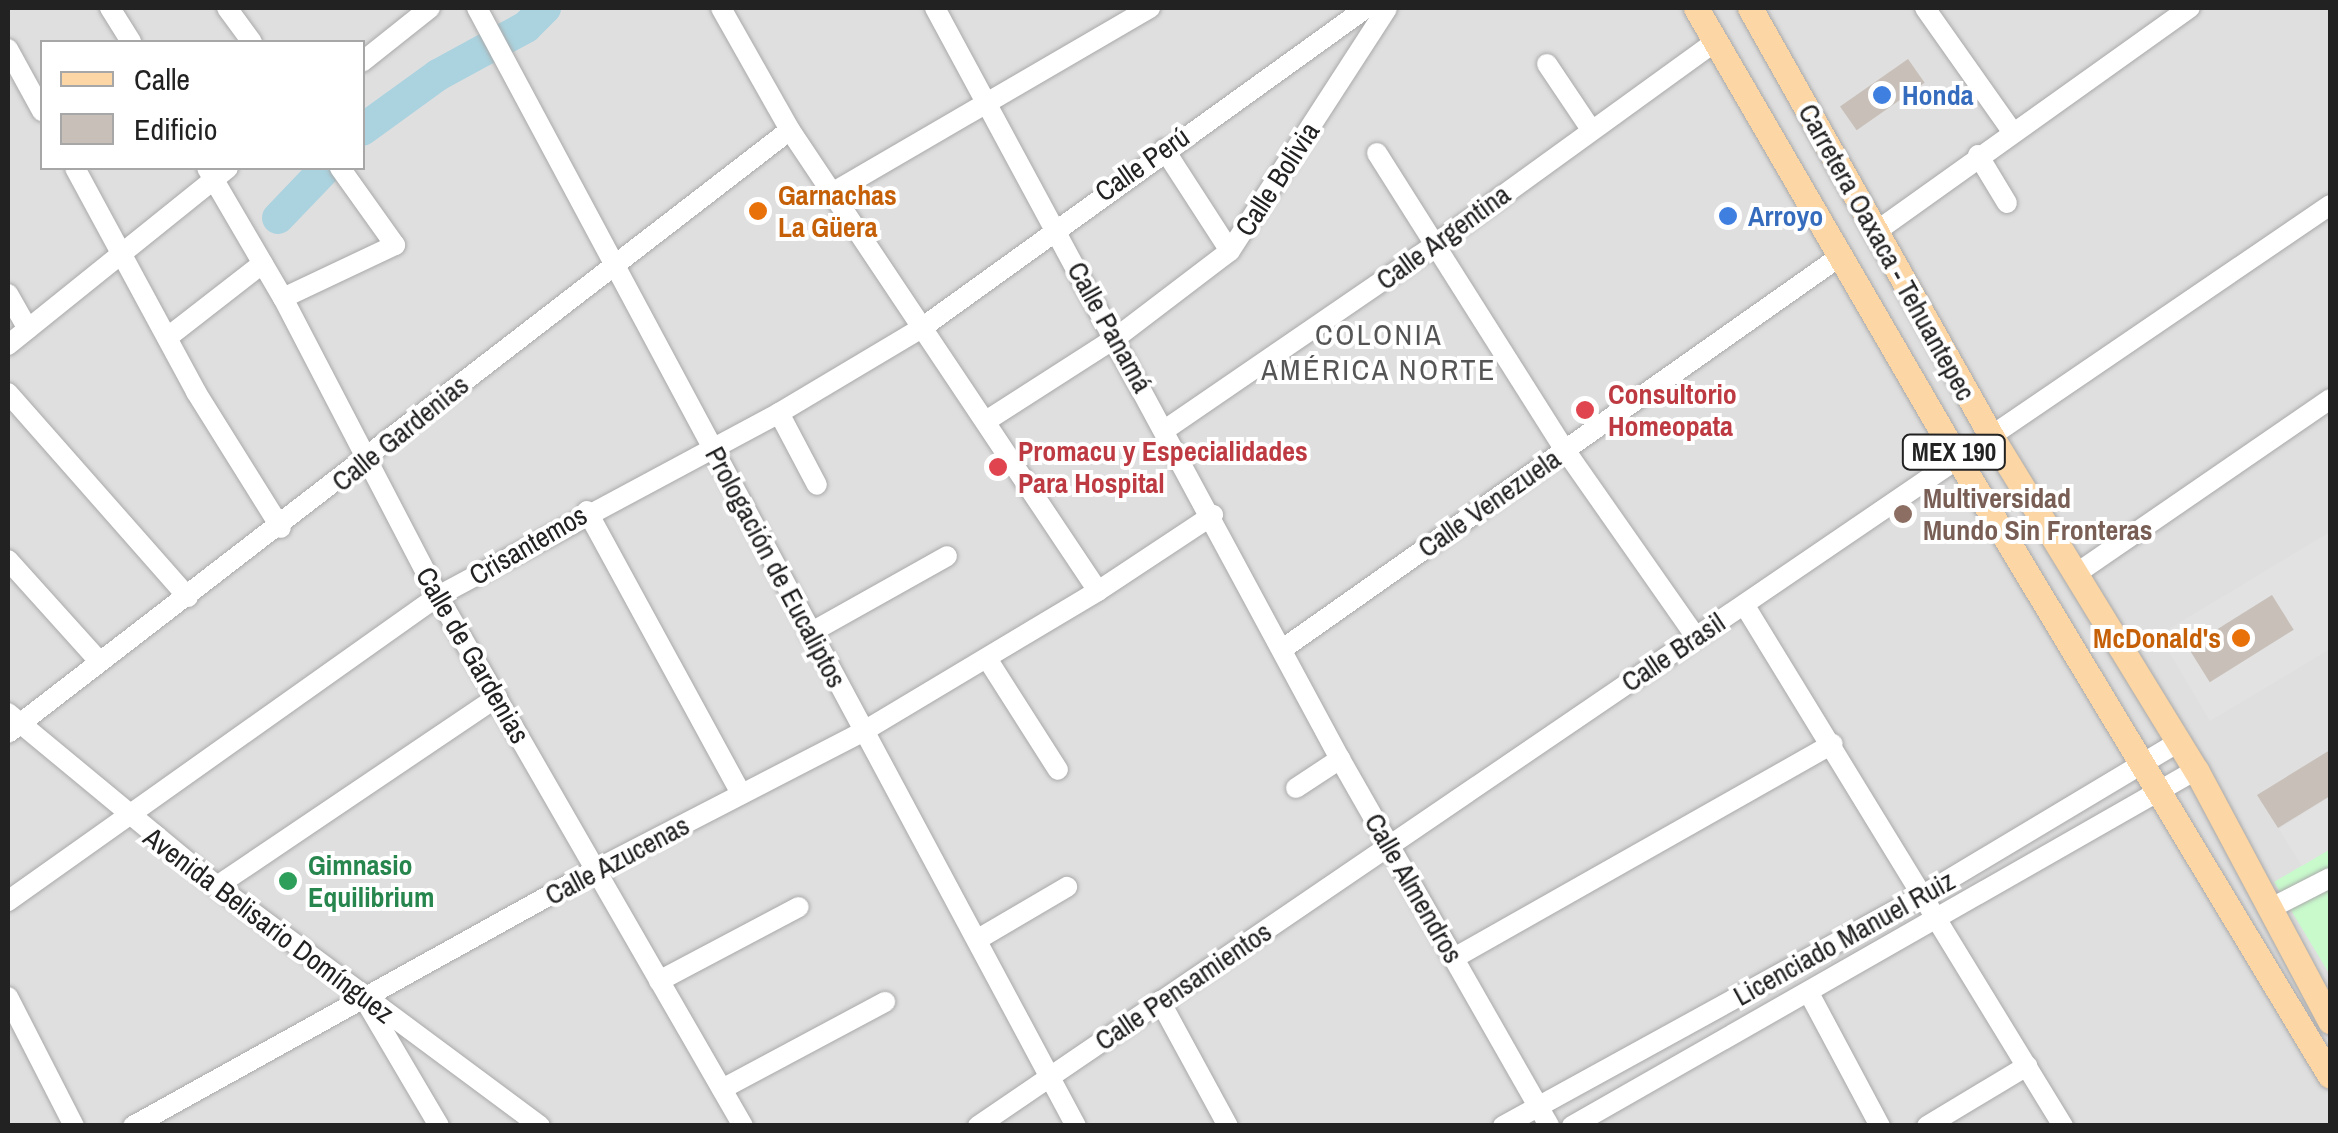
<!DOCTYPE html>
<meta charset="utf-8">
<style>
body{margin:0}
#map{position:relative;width:2338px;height:1133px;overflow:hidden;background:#f2efe9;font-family:"Archivo Narrow",sans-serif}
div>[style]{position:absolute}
.residential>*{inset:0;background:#e0dfdf}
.park>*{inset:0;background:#c8facc}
.parking>*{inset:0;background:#e2e2e2}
.river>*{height:32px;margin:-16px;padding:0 16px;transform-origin:16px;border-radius:16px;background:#aad3df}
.building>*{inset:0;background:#c7bfb8;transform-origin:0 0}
.roads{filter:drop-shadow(0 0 2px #a9a9a9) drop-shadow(0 0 2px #a9a9a9)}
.minor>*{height:20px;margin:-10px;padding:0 10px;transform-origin:10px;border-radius:10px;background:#fff}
.major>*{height:25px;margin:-12.5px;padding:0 12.5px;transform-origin:12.5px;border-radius:12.5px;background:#fcd6a4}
.dots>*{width:28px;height:28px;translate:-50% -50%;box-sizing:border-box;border:5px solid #fff;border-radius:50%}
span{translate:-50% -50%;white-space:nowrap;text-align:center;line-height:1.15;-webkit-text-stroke:8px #fff;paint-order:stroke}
.shield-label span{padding:2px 8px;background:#fff;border:2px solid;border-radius:8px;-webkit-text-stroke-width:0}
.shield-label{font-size:25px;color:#222;font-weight:700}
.shop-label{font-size:28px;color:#366cbe;font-weight:700}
.left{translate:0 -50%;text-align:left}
.street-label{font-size:28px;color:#222}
.food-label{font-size:28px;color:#c56008;font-weight:700}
.right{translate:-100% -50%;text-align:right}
.health-label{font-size:28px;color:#be3a42;font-weight:700}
.education-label{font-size:28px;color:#785e54;font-weight:700}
.leisure-label{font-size:28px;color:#27864d;font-weight:700}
.neighbourhood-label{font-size:30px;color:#555;letter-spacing:2.5px}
.frame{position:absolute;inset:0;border:10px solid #222;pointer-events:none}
.legend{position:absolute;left:40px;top:40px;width:325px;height:130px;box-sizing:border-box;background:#fff;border:2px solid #a7a7a7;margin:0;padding:12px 18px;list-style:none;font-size:30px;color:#222}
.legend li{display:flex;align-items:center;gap:20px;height:50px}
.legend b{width:50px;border:2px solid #a7a7a7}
</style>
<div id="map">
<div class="residential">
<div style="clip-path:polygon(evenodd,8px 8px,2330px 8px,2330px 1125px,8px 1125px,8px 8px,42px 42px,362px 42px,362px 168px,42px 168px,42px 42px)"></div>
</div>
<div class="park">
<div style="clip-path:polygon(2330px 849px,2330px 975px,2274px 882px)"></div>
</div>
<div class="parking">
<div style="clip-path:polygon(2330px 532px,2330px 649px,2210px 721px,2159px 635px)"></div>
<div style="clip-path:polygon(2330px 797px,2330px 849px,2302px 866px,2279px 829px)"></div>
</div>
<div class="river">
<div style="left:362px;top:130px;width:94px;rotate:-35.9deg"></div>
<div style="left:438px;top:75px;width:100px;rotate:-28.6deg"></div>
<div style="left:526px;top:27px;width:27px;rotate:-45deg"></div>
<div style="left:278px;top:218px;width:69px;rotate:-46.2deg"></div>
</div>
<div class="building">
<div style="left:1908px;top:59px;width:29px;height:83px;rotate:55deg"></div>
<div style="left:2272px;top:595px;width:41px;height:99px;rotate:58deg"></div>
<div style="clip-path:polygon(2330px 750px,2330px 796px,2278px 828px,2257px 795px)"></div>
</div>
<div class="roads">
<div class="minor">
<div style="left:110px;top:8px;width:40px;rotate:58deg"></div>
<div style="left:227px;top:8px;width:42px;rotate:53.7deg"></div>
<div style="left:477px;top:8px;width:1268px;rotate:61.82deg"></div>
<div style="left:935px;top:8px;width:853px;rotate:61.66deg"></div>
<div style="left:1340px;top:759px;width:422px;rotate:60.3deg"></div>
<div style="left:1925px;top:8px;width:149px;rotate:54.8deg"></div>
<div style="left:8px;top:49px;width:71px;rotate:61.3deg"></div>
<div style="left:362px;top:62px;width:87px;rotate:-38.5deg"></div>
<div style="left:1547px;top:64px;width:77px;rotate:56.1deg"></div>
<div style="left:1164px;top:149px;width:121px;rotate:57.1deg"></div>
<div style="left:1377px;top:153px;width:352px;rotate:57.7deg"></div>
<div style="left:1565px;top:450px;width:227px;rotate:55deg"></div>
<div style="left:1978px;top:155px;width:56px;rotate:58.9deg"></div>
<div style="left:75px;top:168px;width:255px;rotate:61.6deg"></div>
<div style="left:196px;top:392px;width:160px;rotate:58deg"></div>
<div style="left:207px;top:168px;width:151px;rotate:59.7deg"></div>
<div style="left:283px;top:298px;width:336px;rotate:62.5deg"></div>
<div style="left:438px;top:596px;width:611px;rotate:60.08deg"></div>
<div style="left:832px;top:193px;width:368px;rotate:-30.2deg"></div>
<div style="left:1874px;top:233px;width:388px;rotate:-35.5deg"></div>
<div style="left:8px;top:294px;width:40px;rotate:60.3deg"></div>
<div style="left:283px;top:298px;width:124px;rotate:-25.3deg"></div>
<div style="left:395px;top:245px;width:95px;rotate:-125.5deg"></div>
<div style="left:168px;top:337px;width:120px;rotate:-37.9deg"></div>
<div style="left:8px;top:345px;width:282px;rotate:-38.8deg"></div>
<div style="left:8px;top:393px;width:272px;rotate:48.6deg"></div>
<div style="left:779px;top:413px;width:81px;rotate:62.2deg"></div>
<div style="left:986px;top:421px;width:156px;rotate:-32.7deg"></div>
<div style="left:1117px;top:337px;width:142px;rotate:-37.3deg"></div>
<div style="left:1230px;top:251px;width:289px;rotate:-57.1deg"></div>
<div style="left:1166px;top:429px;width:324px;rotate:-34.4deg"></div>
<div style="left:1433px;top:246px;width:349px;rotate:-35.9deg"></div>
<div style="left:587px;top:511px;width:322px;rotate:61.4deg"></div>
<div style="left:8px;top:560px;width:137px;rotate:48deg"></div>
<div style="left:2077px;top:573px;width:307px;rotate:-34.5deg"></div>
<div style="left:1098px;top:591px;width:138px;rotate:-33.5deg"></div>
<div style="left:1745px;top:606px;width:610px;rotate:58.55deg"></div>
<div style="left:810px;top:633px;width:157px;rotate:-29.3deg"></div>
<div style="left:1284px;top:648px;width:683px;rotate:-35.16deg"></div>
<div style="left:988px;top:660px;width:130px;rotate:57.5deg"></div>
<div style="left:8px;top:713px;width:271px;rotate:39.6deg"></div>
<div style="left:217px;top:886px;width:402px;rotate:36.6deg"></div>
<div style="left:8px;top:733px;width:987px;rotate:-37.64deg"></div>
<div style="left:1296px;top:788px;width:53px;rotate:-33.4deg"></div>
<div style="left:217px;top:886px;width:338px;rotate:-34deg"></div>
<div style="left:8px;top:901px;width:527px;rotate:-35.35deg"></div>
<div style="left:438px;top:596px;width:387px;rotate:-28.2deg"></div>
<div style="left:779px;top:413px;width:168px;rotate:-30.8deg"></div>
<div style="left:923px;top:327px;width:546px;rotate:-35.76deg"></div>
<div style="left:2273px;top:907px;width:64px;rotate:-27deg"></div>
<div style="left:980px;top:938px;width:101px;rotate:-30.4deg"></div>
<div style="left:1454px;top:958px;width:435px;rotate:-29.5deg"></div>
<div style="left:659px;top:981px;width:158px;rotate:-27.9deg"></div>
<div style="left:1810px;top:995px;width:149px;rotate:61.9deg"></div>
<div style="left:8px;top:997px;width:145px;rotate:62.9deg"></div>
<div style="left:1160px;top:1001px;width:142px;rotate:61.5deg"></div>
<div style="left:369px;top:1007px;width:138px;rotate:59.5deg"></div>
<div style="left:722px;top:1089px;width:185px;rotate:-28.1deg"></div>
<div style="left:133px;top:1126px;width:528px;rotate:-28.99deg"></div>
<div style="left:595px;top:870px;width:303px;rotate:-27.3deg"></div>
<div style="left:864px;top:731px;width:273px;rotate:-30.9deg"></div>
<div style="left:1098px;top:591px;width:554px;rotate:-123.75deg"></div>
<div style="left:790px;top:130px;width:140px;rotate:-119.5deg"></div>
<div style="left:978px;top:1126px;width:1636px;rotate:-34.26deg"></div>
<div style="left:1503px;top:1126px;width:479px;rotate:-28.8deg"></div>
<div style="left:1923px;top:895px;width:300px;rotate:-30.9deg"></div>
<div style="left:1572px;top:1126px;width:718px;rotate:-29.71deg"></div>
<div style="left:1927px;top:1126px;width:117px;rotate:-31deg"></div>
</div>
<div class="major">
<div style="left:1696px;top:8px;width:522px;rotate:59.85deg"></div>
<div style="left:1958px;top:459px;width:720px;rotate:58.91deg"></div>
<div style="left:1750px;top:8px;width:491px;rotate:60.6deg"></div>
<div style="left:1991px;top:436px;width:392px;rotate:58.5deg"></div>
<div style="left:2196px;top:770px;width:285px;rotate:61.9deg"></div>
</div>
</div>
<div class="dots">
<div style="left:1882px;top:95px;background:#3f7fe0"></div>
<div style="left:758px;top:211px;background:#e8710a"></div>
<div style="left:1728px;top:216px;background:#3f7fe0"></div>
<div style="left:1585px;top:410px;background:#e0444e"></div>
<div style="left:998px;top:467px;background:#e0444e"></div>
<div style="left:1903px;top:514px;background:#8d6e63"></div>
<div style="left:2241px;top:638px;background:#e8710a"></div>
<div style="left:288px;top:881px;background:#2e9e5b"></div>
</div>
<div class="shield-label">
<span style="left:1954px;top:452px">MEX 190</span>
</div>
<div class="shop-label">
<span class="left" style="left:1902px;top:95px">Honda</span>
<span class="left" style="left:1748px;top:216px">Arroyo</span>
</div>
<div class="street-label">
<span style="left:1142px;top:164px;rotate:-35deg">Calle Perú</span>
<span style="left:1277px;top:179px;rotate:-57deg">Calle Bolivia</span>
<span style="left:1443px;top:237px;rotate:-36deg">Calle Argentina</span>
<span style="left:1887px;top:252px;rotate:61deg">Carretera Oaxaca - Tehuantepec</span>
<span style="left:1110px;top:327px;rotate:61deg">Calle Panamá</span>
<span style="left:400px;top:433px;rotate:-39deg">Calle Gardenias</span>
<span style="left:1489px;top:503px;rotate:-35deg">Calle Venezuela</span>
<span style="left:528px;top:545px;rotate:-30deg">Crisantemos</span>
<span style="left:776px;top:567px;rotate:62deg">Prologación de Eucaliptos</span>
<span style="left:1673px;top:652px;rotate:-34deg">Calle Brasil</span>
<span style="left:473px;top:655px;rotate:60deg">Calle de Gardenias</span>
<span style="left:617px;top:860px;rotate:-28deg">Calle Azucenas</span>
<span style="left:1414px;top:888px;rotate:60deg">Calle Almendros</span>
<span style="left:269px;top:925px;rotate:37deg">Avenida Belisario Domínguez</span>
<span style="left:1844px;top:938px;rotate:-29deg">Licenciado Manuel Ruiz</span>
<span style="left:1183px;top:986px;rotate:-34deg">Calle Pensamientos</span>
</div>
<div class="food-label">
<span class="left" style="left:778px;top:211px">Garnachas<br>La Güera</span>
<span class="right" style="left:2221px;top:638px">McDonald's</span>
</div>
<div class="health-label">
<span class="left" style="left:1608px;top:410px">Consultorio<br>Homeopata</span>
<span class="left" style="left:1018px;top:467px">Promacu y Especialidades<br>Para Hospital</span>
</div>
<div class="education-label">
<span class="left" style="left:1923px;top:514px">Multiversidad<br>Mundo Sin Fronteras</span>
</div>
<div class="leisure-label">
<span class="left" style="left:308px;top:881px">Gimnasio<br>Equilibrium</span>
</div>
<div class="neighbourhood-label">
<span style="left:1379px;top:351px">COLONIA<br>AMÉRICA NORTE</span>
</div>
<div class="frame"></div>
<ul class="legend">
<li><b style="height:12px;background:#fcd6a4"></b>Calle</li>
<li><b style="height:28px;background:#c7bfb8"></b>Edificio</li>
</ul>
</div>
